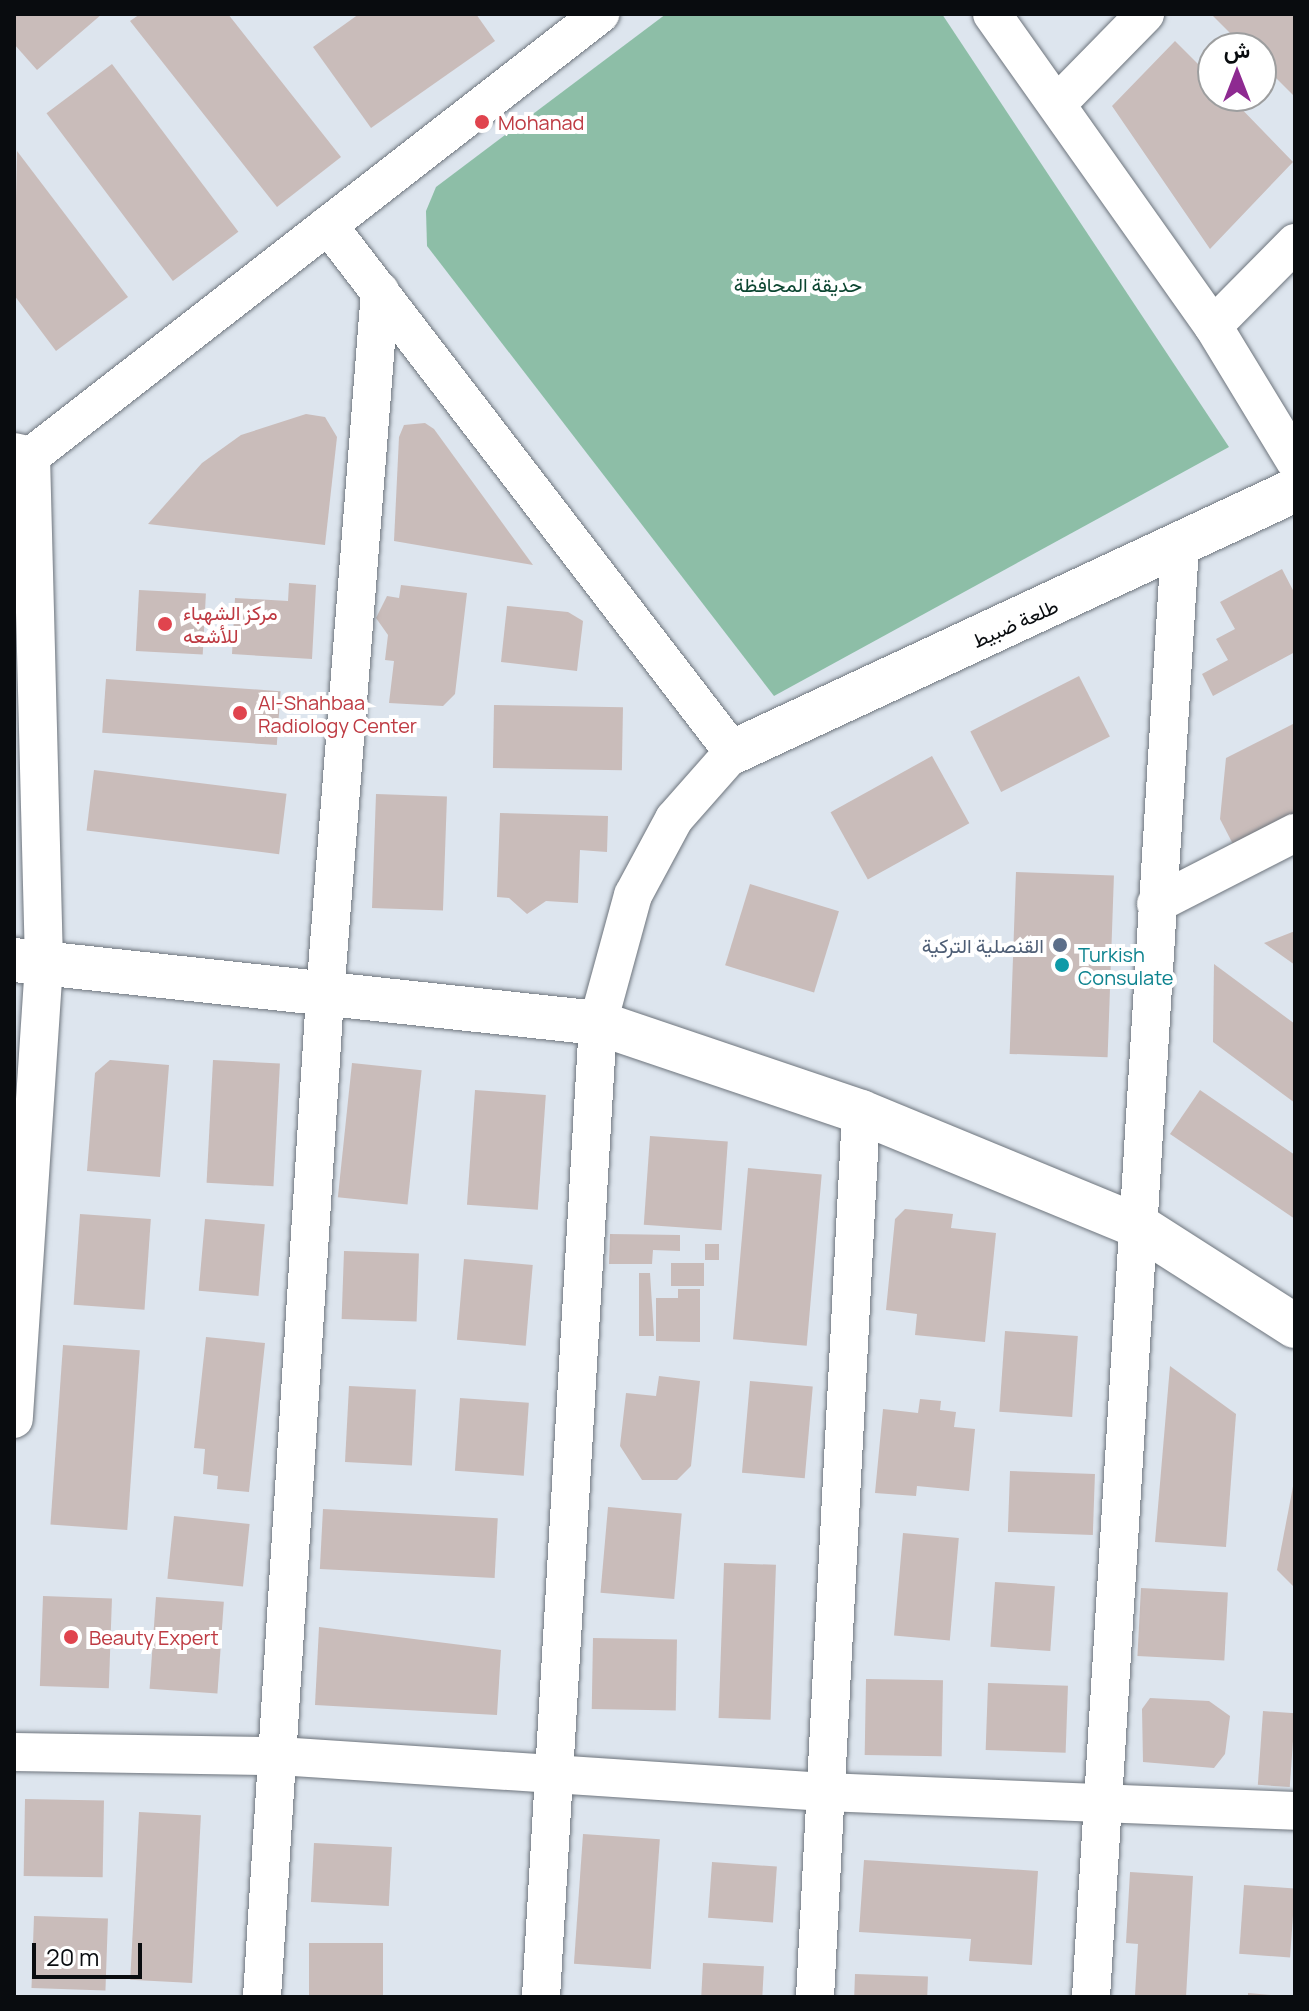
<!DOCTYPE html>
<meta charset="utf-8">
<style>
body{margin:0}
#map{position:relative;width:1309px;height:2011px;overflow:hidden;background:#dde5ee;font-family:Manrope,Vazirmatn,sans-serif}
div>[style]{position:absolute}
.green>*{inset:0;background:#8dbea7}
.building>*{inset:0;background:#c9bcba;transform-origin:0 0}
.roads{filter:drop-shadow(0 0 2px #6e757d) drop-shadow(0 0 2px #6e757d)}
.minor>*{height:38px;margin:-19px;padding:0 19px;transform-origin:19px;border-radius:19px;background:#fff}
.tertiary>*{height:44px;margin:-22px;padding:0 22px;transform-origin:22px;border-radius:22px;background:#fff}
.dots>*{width:22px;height:22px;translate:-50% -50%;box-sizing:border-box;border:4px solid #fff;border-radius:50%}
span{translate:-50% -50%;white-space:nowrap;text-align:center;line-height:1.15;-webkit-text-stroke:8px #fff;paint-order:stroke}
.health-label{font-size:20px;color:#be3a42}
.left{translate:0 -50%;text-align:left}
.park-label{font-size:20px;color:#0c4631}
.street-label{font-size:20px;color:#090c0f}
.service-label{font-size:20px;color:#4e5e75}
.right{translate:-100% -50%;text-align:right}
.culture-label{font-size:20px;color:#0d838f}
.frame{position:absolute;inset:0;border:16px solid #090c0f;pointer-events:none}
.north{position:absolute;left:1197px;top:32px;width:80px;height:80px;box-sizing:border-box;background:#fff;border:2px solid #9d9e9f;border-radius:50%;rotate:0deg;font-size:22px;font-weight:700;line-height:32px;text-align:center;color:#090c0f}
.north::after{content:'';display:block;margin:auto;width:28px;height:36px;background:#8e2a91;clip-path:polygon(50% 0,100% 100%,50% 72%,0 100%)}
.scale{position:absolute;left:32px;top:1943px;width:110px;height:36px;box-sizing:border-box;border:4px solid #090c0f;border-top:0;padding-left:10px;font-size:24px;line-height:28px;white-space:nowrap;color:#090c0f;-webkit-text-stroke:6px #fff;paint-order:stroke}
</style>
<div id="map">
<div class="green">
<div style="clip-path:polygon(666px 14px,942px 14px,1229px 447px,774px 696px,427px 246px,426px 211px,436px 187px)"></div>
</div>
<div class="building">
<div style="clip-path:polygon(14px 14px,102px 14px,37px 70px,14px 44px)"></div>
<div style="clip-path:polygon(140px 14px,228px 14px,341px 157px,277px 207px,130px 21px)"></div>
<div style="clip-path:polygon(359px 14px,476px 14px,495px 41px,371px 128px,313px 47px)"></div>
<div style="clip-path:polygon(1211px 14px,1295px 14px,1295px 97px,1261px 63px,1261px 48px,1245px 48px)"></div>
<div style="clip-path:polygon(1175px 41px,1213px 79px,1213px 96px,1229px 96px,1293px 162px,1210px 249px,1112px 106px)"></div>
<div style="left:112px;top:64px;width:210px;height:82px;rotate:53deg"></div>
<div style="clip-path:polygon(17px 151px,128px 297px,56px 351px,14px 295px)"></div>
<div style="clip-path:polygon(306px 414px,325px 417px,337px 437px,325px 545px,148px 524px,202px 463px,241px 435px)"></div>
<div style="clip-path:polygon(425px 423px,434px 429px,533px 565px,394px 541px,399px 437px,404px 425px)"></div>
<div style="clip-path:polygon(1282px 569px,1295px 594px,1295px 652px,1213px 696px,1202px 674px,1228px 660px,1216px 639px,1235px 629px,1220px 602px)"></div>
<div style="clip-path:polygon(289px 583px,316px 585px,312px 659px,232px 654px,235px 598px,288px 601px)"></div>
<div style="clip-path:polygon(401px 585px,467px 593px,455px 694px,443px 706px,389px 703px,394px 661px,385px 660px,388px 635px,376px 618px,387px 596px,399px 598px)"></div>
<div style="left:139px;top:590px;width:67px;height:61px;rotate:3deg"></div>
<div style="clip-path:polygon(507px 606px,568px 612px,583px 621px,577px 671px,501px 662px)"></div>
<div style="left:1079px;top:676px;width:68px;height:122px;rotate:63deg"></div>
<div style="left:106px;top:679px;width:175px;height:54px;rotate:4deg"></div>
<div style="left:494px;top:705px;width:129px;height:63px;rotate:1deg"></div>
<div style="clip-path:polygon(1293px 724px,1295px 822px,1236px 850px,1220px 819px,1226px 758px)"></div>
<div style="left:932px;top:756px;width:77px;height:116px;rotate:61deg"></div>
<div style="left:94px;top:770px;width:194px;height:61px;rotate:7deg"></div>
<div style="left:376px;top:794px;width:71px;height:114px;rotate:2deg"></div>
<div style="clip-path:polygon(500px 813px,608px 816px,607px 852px,580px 850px,578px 903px,546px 901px,527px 914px,509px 898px,497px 897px)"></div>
<div style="left:1016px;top:872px;width:98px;height:182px;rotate:2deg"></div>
<div style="left:750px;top:884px;width:93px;height:85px;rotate:17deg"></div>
<div style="clip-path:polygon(1295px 931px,1295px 965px,1264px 943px)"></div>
<div style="clip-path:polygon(1214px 964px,1295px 1024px,1295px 1103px,1213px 1042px)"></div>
<div style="clip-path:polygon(110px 1060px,169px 1065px,160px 1177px,87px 1171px,95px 1073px)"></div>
<div style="left:213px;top:1060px;width:67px;height:123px;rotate:3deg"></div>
<div style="left:352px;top:1063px;width:70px;height:135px;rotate:6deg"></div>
<div style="left:475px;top:1090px;width:71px;height:115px;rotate:4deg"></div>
<div style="clip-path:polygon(1200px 1090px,1295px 1155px,1295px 1219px,1170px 1134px)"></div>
<div style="left:650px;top:1136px;width:78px;height:89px;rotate:4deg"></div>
<div style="left:748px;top:1168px;width:74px;height:172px;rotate:5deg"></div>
<div style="clip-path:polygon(905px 1209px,953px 1214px,951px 1228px,996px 1233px,985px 1342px,915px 1335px,917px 1314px,886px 1310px,895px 1219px)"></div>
<div style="left:80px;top:1214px;width:71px;height:91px;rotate:4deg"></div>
<div style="left:205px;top:1219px;width:60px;height:72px;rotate:5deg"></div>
<div style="clip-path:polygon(610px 1234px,680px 1235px,680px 1251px,653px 1250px,652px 1264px,609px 1264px)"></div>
<div style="left:705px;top:1244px;width:14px;height:16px"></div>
<div style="left:344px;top:1251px;width:75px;height:68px;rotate:2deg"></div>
<div style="left:464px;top:1259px;width:69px;height:81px;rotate:5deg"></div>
<div style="left:671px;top:1263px;width:33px;height:23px"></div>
<div style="clip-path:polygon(639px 1273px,650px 1273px,654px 1336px,639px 1336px)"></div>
<div style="clip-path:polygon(678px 1289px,700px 1289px,700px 1342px,656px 1341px,656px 1298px,678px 1298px)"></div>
<div style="left:1005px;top:1331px;width:73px;height:81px;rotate:4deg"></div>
<div style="clip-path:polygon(206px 1337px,265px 1343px,249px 1492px,217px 1489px,218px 1476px,203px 1474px,205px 1449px,194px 1448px)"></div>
<div style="left:63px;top:1345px;width:77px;height:180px;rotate:4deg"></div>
<div style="clip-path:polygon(1170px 1366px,1236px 1414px,1226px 1547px,1155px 1542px)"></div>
<div style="clip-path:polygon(659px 1376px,700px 1381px,691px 1466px,677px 1480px,642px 1480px,620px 1446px,626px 1393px,656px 1396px)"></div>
<div style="left:750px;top:1381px;width:63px;height:92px;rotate:5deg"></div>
<div style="left:349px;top:1386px;width:67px;height:76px;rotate:3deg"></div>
<div style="left:460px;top:1398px;width:69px;height:73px;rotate:4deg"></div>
<div style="clip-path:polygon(920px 1399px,941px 1401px,940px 1410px,956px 1412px,954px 1427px,975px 1429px,969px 1491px,917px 1486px,916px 1496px,875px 1493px,883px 1409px,918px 1413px)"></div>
<div style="left:1010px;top:1471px;width:85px;height:61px;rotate:2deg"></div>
<div style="clip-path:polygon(1295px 1476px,1295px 1588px,1277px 1570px)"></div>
<div style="left:608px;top:1507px;width:74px;height:86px;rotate:5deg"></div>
<div style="left:323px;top:1509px;width:175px;height:60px;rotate:3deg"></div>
<div style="left:174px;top:1516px;width:76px;height:63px;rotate:6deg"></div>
<div style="left:903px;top:1533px;width:56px;height:103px;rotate:5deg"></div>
<div style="left:724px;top:1563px;width:52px;height:155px;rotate:2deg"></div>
<div style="left:995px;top:1582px;width:60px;height:65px;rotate:4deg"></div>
<div style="left:1141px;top:1588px;width:87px;height:68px;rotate:3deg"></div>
<div style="left:43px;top:1596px;width:69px;height:90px;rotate:2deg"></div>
<div style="left:156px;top:1597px;width:68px;height:92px;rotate:4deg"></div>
<div style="clip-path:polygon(319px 1627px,501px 1650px,497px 1715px,315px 1705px)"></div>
<div style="left:593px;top:1638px;width:84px;height:71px;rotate:1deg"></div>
<div style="left:866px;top:1679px;width:77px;height:76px;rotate:1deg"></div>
<div style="left:988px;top:1683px;width:80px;height:67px;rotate:2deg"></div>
<div style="clip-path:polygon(1150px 1698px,1209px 1701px,1230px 1716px,1225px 1754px,1214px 1768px,1143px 1762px,1142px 1709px)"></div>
<div style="left:1263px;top:1711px;width:32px;height:74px;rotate:4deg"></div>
<div style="left:25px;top:1799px;width:79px;height:77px;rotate:1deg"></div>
<div style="left:139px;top:1812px;width:62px;height:168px;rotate:3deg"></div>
<div style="left:583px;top:1834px;width:77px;height:130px;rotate:4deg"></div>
<div style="left:314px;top:1843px;width:78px;height:59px;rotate:3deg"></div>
<div style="clip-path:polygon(864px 1860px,1038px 1871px,1032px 1965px,969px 1961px,971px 1939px,859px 1932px)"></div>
<div style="left:712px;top:1862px;width:65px;height:56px;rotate:4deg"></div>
<div style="clip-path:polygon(1130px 1872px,1193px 1876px,1186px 1997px,1135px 1995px,1138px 1944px,1126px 1943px)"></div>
<div style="left:1244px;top:1885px;width:51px;height:69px;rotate:4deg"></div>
<div style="left:34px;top:1916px;width:74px;height:72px;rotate:2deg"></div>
<div style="left:309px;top:1943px;width:74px;height:54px"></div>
<div style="left:703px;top:1963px;width:61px;height:34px;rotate:3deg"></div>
<div style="left:855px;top:1974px;width:73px;height:23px;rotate:2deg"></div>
<div style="clip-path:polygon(1248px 1993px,1271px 1995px,1270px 1997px,1248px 1997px)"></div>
</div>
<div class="roads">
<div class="minor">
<div style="left:992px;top:14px;width:382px;rotate:54.7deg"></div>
<div style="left:1213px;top:326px;width:158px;rotate:58.7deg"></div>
<div style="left:1057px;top:104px;width:126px;rotate:-45.6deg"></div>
<div style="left:328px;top:225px;width:665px;rotate:52.46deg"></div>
<div style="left:733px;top:752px;width:89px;rotate:131.4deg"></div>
<div style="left:674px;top:819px;width:86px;rotate:118.3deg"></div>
<div style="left:633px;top:895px;width:133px;rotate:105.3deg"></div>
<div style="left:598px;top:1023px;width:976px;rotate:93.35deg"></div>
<div style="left:1213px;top:326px;width:117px;rotate:-45.3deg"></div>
<div style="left:14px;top:452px;width:17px;rotate:13deg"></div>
<div style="left:31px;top:456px;width:508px;rotate:88.53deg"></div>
<div style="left:44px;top:964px;width:456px;rotate:93.8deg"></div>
<div style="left:31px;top:456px;width:721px;rotate:-37.84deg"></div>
<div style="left:1156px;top:904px;width:156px;rotate:-27.1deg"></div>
<div style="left:14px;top:1752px;width:265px;rotate:0.9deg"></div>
<div style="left:279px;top:1756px;width:547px;rotate:3.77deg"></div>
<div style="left:825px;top:1792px;width:470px;rotate:2.3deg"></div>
<div style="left:262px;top:1997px;width:1004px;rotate:-86.4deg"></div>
<div style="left:325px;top:995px;width:706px;rotate:-85.53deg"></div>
<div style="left:815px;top:1997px;width:886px;rotate:-87.02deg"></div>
<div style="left:1091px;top:1997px;width:1452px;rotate:-86.49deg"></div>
</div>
<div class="tertiary">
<div style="left:733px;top:752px;width:620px;rotate:-24.99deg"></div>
<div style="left:14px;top:960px;width:587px;rotate:6.16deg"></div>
<div style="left:598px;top:1023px;width:278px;rotate:18.7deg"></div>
<div style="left:861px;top:1112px;width:302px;rotate:22.4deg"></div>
<div style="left:1140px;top:1227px;width:184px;rotate:32.6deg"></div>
</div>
</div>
<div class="dots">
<div style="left:482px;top:122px;background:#e0444e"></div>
<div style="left:165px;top:624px;background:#e0444e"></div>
<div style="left:240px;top:713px;background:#e0444e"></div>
<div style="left:1060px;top:945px;background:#5c6f8a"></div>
<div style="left:1062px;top:965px;background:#0f9aa8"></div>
<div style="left:71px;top:1637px;background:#e0444e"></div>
</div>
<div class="health-label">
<span class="left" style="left:498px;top:122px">Mohanad</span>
<span class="left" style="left:183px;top:624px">مركز الشهباء<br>للأشعه</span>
<span class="left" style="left:258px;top:714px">Al-Shahbaa<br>Radiology Center</span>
<span class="left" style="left:89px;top:1637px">Beauty Expert</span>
</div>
<div class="park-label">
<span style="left:798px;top:284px">حديقة المحافظة</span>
</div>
<div class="street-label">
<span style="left:1015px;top:623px;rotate:-24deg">طلعة ضبيط</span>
</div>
<div class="service-label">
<span class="right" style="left:1044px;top:945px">القنصلية التركية</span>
</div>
<div class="culture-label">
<span class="left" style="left:1078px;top:966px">Turkish<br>Consulate</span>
</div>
<div class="frame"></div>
<div class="north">ش</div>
<div class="scale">20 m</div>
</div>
